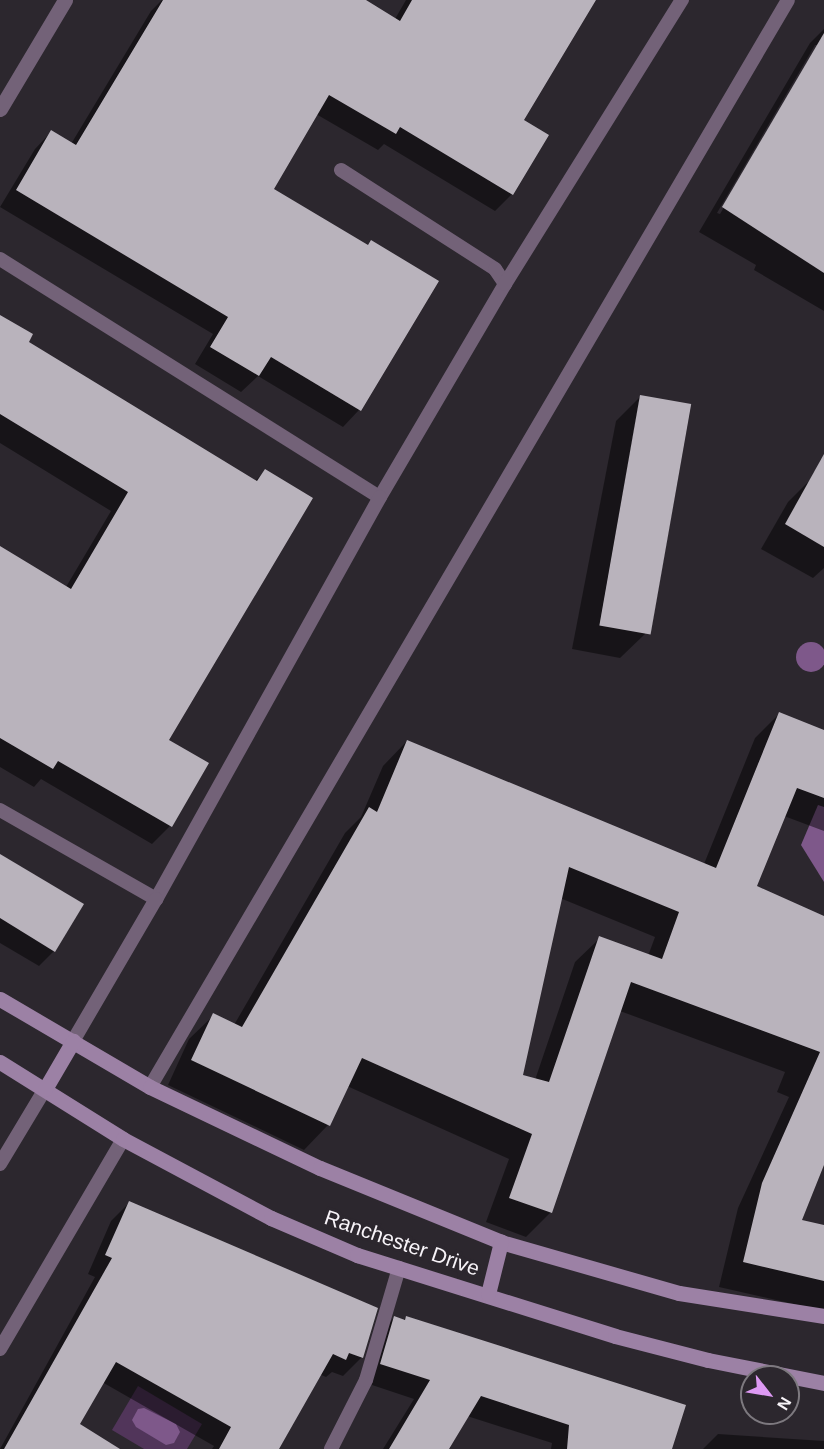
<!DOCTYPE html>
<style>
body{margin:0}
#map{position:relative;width:824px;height:1449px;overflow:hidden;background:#2c272e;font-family:Helvetica,sans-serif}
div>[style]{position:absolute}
.green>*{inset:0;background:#51355a}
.water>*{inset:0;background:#7e588a}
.round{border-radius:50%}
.shadow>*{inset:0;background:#0007}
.building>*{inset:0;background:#b9b3bc;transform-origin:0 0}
.lane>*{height:14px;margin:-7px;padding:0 7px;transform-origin:7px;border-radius:7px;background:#736278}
.street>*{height:15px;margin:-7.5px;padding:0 7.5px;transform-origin:7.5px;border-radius:7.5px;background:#736278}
.secondary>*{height:15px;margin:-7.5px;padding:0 7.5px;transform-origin:7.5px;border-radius:7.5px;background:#9c81a5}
span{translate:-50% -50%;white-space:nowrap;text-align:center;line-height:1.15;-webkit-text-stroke:6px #2c272e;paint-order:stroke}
.street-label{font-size:21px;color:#f7f3f8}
.north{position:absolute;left:740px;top:1365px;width:60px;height:60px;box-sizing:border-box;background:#2c272e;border:2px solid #7d797f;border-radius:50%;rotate:121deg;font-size:16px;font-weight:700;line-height:24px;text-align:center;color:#f7f3f8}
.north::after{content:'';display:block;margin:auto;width:21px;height:27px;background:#dd99f3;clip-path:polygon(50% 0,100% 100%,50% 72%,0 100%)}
</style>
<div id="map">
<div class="green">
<div style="clip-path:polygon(138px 1386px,202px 1424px,187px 1449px,144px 1449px,112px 1430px)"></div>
</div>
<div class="water">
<div class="round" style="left:796px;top:642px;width:30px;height:30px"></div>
<div style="clip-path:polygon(818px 805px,824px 807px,824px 882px,801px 845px)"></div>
<div style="clip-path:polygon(144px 1408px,176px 1424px,180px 1432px,174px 1443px,166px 1445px,136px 1427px,132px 1420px,138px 1409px)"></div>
</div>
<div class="shadow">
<div style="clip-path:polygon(162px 0,363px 0,395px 19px,406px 0,594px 0,522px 120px,547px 135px,512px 194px,495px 211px,384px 144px,378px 150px,316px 114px,272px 189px,367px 246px,359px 410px,343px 427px,258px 376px,241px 392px,195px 364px,213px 334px,0 207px,35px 149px,51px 132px,71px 144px,151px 11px)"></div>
<div style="clip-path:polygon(evenodd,824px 29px,824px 311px,754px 270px,756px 265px,699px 232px,810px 43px,824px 29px,815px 45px,819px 45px,720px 214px,717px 213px,815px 45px)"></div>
<div style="clip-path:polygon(0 316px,26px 343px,255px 481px,265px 471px,167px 740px,170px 826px,152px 844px,41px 779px,34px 787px,0 767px,0 548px,66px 587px,111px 511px,0 443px)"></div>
<div style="clip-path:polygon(641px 396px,645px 634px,620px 658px,572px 649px,616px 421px)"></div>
<div style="clip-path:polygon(812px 478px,824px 484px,824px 568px,813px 578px,761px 549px,788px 502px)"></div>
<div style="clip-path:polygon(evenodd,779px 714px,824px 749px,824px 831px,784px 816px,755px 887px,824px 918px,824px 1161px,800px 1221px,824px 1227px,824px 1311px,719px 1287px,738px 1208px,789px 1097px,777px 1092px,785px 1072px,620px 1011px,551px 1212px,526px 1237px,486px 1222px,509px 1159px,347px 1086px,328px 1125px,304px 1150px,168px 1085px,189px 1039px,214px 1015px,234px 1025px,345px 833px,361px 817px,383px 766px,407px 741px,704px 864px,755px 738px,779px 714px,560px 898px,655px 937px,648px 956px,600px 938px,575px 962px,535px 1080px,521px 1076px,560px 898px)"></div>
<div style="clip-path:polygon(0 857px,54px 951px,39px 966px,0 943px)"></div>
<div style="clip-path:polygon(129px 1203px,362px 1357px,343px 1376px,332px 1372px,326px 1377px,319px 1374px,277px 1449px,212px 1449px,214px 1446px,102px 1382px,78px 1424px,118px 1449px,0 1449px,95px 1277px,88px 1274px,111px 1221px)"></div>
<div style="clip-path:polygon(395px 1317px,403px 1321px,406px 1317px,671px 1449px,551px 1449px,552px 1443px,467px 1416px,447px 1449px,383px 1449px,414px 1399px,363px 1382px,377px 1335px)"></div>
<div style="clip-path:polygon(718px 1434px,824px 1441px,824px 1449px,703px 1449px)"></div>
</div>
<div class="building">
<div style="clip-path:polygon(163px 0,366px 0,400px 21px,412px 0,596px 0,524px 120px,549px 135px,513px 195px,400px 127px,396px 134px,329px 95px,274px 189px,368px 245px,371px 240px,439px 281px,361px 411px,271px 357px,259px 376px,210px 347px,228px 317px,16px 190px,51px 130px,76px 145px)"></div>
<div style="clip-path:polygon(824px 33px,824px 273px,722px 207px)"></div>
<div style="clip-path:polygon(0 315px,33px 334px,29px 342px,257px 481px,265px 469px,313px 498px,169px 740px,209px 763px,172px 827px,58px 761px,53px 769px,0 738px,0 546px,71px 589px,128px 492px,0 414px)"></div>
<div style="left:640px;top:395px;width:52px;height:234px;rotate:10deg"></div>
<div style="clip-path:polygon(824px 454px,824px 547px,785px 524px)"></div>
<div style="clip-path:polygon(evenodd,779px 712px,824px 730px,824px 798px,797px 788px,757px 886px,824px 916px,824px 1165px,802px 1220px,824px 1225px,824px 1281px,743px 1262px,762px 1183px,820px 1052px,631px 982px,552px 1213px,509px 1198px,532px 1134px,362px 1058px,330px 1126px,191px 1060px,213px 1013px,242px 1027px,369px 807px,377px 812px,407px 740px,716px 868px,779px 712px,569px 867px,679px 912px,662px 959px,599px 936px,549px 1082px,523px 1075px,569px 867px)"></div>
<div style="clip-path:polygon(0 854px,84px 904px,55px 952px,0 918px)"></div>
<div style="clip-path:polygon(129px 1201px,378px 1308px,363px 1358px,349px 1353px,346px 1360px,333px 1354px,279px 1449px,219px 1449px,231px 1427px,116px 1362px,80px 1424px,120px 1449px,4px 1449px,112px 1258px,105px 1255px)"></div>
<div style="clip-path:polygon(394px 1316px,405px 1320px,406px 1316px,686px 1405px,672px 1449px,567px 1449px,569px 1425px,481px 1396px,449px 1449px,389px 1449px,430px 1380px,380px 1364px)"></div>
</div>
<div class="lane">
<div style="left:341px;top:170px;width:183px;rotate:32.7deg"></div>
<div style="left:495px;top:269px;width:18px;rotate:56deg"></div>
<div style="left:505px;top:284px;width:247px;rotate:120.4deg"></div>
<div style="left:0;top:259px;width:448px;rotate:32.1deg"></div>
<div style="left:380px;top:497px;width:460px;rotate:119.1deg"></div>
<div style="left:505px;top:284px;width:335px;rotate:-58.1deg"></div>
<div style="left:0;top:810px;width:180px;rotate:29.7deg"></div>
<div style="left:156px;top:899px;width:164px;rotate:120.3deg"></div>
<div style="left:150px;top:1087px;width:1260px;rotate:-59.59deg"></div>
<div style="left:0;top:1164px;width:87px;rotate:-59deg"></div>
<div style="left:0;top:1349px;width:243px;rotate:-59.6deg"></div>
<div style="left:331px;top:1449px;width:77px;rotate:-63.1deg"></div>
<div style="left:366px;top:1380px;width:117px;rotate:-73.6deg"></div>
</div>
<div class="street">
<div style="left:0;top:109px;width:127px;rotate:-59.2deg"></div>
</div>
<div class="secondary">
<div style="left:0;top:999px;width:174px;rotate:30.4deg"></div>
<div style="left:150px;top:1087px;width:188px;rotate:25.5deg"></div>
<div style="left:320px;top:1168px;width:196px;rotate:22.2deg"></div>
<div style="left:501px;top:1242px;width:185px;rotate:16deg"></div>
<div style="left:679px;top:1293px;width:147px;rotate:9deg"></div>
<div style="left:0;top:1062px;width:145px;rotate:32deg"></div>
<div style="left:123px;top:1139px;width:168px;rotate:28.1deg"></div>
<div style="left:271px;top:1218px;width:94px;rotate:23.3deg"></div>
<div style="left:357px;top:1255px;width:270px;rotate:17.4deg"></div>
<div style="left:615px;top:1336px;width:96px;rotate:14.5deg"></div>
<div style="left:708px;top:1360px;width:118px;rotate:11.2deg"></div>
<div style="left:45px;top:1089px;width:56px;rotate:-59.7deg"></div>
<div style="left:488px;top:1294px;width:54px;rotate:-76deg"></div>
</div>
<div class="street-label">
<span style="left:402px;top:1243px;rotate:19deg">Ranchester Drive</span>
</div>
<div class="north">N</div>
</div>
